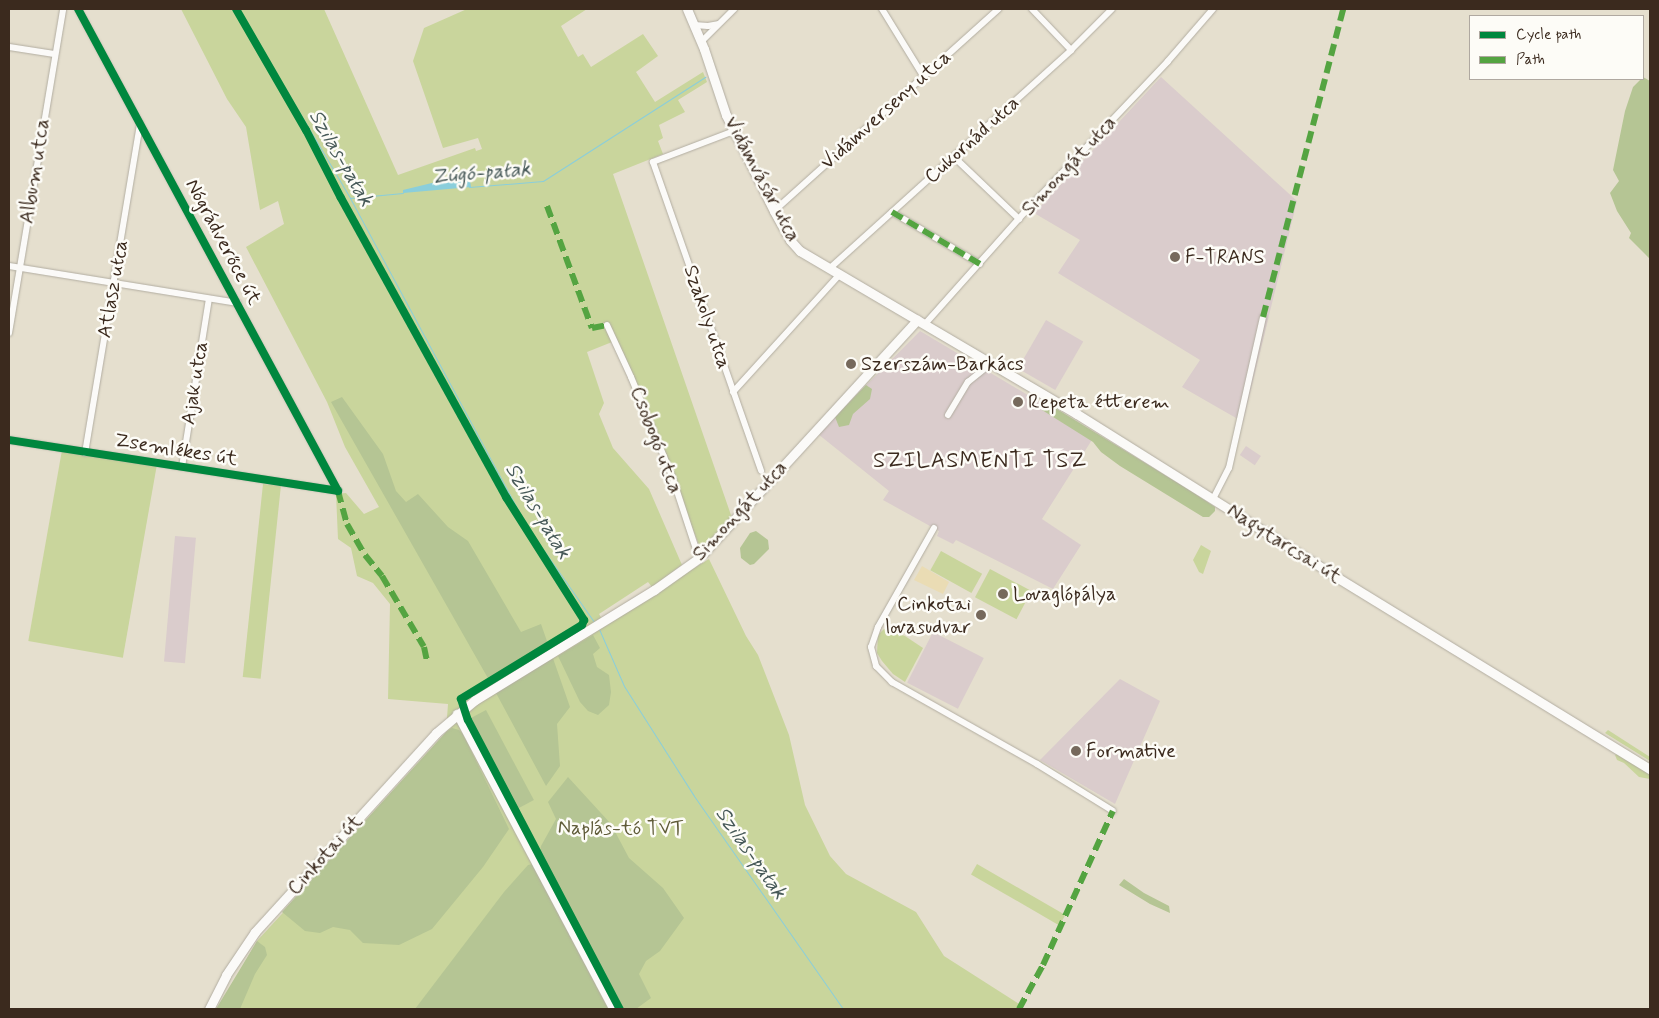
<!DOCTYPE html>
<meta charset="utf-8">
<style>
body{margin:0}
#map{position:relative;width:1659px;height:1018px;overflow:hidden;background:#e5dfce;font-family:Mynerve,sans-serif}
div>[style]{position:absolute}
.industrial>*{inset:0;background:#dacccc;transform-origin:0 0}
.green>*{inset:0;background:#c9d59c;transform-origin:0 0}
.forest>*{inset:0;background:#b5c594;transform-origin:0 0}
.sand>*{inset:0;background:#eadcb4}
.water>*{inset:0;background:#8acedb}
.stream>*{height:1px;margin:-0.5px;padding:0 0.5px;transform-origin:0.5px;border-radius:0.5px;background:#8acedb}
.roads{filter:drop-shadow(0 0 1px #b2ada1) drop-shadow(0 0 1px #b2ada1)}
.minor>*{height:6px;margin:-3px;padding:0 3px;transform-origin:3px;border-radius:3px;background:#fbfaf8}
.tertiary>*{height:8px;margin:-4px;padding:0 4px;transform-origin:4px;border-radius:4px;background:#fbfaf8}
.secondary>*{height:9px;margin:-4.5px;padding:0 4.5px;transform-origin:4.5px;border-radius:4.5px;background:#fbfaf8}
.quiet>*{height:6px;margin-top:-3px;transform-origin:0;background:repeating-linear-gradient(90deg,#54a441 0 12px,transparent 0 18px)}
.cycleway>*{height:8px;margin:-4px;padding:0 4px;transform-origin:4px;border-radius:4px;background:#00873e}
.dots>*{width:14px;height:14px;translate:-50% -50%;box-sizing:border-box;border:2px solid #fdfcf7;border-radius:50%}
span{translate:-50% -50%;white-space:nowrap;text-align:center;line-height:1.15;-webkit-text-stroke:5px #fdfcf7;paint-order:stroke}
.street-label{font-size:20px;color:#3b2a1e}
.poi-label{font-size:20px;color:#3b2a1e}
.left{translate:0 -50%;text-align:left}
.right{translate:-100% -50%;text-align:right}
.park-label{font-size:20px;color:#5f5b38}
.water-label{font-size:21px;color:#475958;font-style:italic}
.quarter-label{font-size:22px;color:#3b2a1e;letter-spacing:1px}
.frame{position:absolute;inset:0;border:10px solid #3b2a1e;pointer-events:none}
.legend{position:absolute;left:1469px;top:15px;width:175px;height:65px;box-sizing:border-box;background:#fdfcf7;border:1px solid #afa8a0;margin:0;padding:6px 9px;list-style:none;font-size:15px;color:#3b2a1e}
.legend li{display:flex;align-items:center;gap:10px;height:25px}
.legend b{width:25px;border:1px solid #afa8a0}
</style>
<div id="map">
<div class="industrial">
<div style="clip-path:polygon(1161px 77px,1297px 201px,1243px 422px,1182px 387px,1200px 360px,1058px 273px,1080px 240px,1034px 213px)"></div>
<div style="left:1046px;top:320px;width:43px;height:56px;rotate:30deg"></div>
<div style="clip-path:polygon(920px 331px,1095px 435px,1042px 519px,1081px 545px,1053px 589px,956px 540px,953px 544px,937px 536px,939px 531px,883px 500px,889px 491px,818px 434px)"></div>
<div style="left:1246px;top:446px;width:18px;height:11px;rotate:34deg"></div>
<div style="left:175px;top:536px;width:21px;height:126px;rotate:5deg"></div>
<div style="left:933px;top:632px;width:57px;height:57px;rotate:27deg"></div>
<div style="clip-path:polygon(1120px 679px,1160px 701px,1115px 804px,1040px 760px)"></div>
</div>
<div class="green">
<div style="clip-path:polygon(181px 9px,324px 9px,398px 175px,475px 148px,476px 151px,482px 149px,478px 138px,443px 148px,413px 61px,424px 28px,467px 9px,587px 9px,561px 26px,578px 57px,583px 54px,591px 67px,643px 34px,658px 56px,636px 72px,655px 102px,703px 72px,707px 82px,678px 100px,685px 112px,659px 125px,663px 138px,658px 141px,663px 154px,613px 174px,732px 518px,701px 550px,623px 352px,612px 342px,587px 352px,604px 403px,599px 414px,613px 448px,649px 489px,682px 565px,652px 587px,648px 582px,599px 614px,605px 624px,687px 570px,691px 570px,709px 559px,746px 636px,758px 655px,789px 735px,805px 805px,830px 856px,846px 874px,916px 912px,944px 956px,1019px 1004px,1017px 1009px,218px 1009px,257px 941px,452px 729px,470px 721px,446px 732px,448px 704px,388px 699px,390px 604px,373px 583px,357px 576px,351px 548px,338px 539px,336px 494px,346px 493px,364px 514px,379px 507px,345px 447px,327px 402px,246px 247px,284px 224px,278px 201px,260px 210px,246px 127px,227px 99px)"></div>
<div style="left:62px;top:450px;width:96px;height:194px;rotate:10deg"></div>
<div style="left:263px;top:484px;width:18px;height:194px;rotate:6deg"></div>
<div style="clip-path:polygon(1201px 545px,1211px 551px,1203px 574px,1199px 572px,1193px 560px)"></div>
<div style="left:941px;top:551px;width:47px;height:22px;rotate:29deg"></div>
<div style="left:990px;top:569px;width:47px;height:32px;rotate:28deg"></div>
<div style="clip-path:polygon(884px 629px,905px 636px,923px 648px,905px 682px,893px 674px,882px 661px,877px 653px,878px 635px)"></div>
<div style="clip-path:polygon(1608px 730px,1650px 757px,1650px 761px,1605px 733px)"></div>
<div style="clip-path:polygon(1618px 753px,1650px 775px,1650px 779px,1639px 777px,1624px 763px,1617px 760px,1615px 755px)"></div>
<div style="left:977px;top:864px;width:102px;height:12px;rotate:30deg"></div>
</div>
<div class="forest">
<div style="clip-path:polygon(1643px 77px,1650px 81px,1650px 259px,1629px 238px,1631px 233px,1617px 211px,1610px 193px,1619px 181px,1613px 170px,1625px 111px,1633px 87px)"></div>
<div style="clip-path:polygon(866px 385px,872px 389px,870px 399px,853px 414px,849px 425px,839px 427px,835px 417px)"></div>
<div style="clip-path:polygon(342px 397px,383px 454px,396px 491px,406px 502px,418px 494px,448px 527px,468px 541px,521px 632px,541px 624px,570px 707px,557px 724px,560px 766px,546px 786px,489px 680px,331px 402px)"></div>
<div style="clip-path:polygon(1047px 403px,1191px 491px,1215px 507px,1215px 511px,1209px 517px,1203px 517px,1120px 466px,1101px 452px,1093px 442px,1042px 410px)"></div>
<div style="clip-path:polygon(756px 531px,768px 540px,769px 549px,754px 564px,750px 565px,741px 558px,740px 548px,750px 533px)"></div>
<div style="clip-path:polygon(593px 635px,600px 648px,593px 654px,597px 667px,609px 675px,611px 692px,609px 705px,598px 715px,588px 711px,580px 702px,558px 656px)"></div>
<div style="left:486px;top:710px;width:102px;height:17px;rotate:62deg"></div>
<div style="clip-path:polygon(452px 728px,459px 730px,463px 734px,509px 829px,483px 867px,432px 929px,399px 945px,363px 943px,350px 930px,333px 927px,320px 933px,305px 931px,282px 912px,446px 732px)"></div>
<div style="clip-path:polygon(568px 777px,611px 824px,629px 858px,663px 888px,684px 918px,660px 951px,646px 961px,639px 974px,651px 998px,636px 1009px,624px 1009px,540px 851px,541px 846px,556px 819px,548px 802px)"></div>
<div style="clip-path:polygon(534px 864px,608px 1009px,415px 1009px,504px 892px,528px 865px)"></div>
<div style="clip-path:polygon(1124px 879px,1144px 893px,1169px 906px,1170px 913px,1150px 904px,1119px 885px)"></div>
<div style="clip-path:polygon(257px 941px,265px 947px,267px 955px,255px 974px,240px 1009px,216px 1009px)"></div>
</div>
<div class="sand">
<div style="clip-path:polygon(922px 566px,949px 582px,943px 594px,914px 580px)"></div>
</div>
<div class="water">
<div style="clip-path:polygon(469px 174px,471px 187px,403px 193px,403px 190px)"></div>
</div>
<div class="stream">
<div style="left:238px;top:9px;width:220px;rotate:59.3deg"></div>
<div style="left:350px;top:198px;width:375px;rotate:61.7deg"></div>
<div style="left:528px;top:528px;width:115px;rotate:54.9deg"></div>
<div style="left:469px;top:187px;width:74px;rotate:-4.6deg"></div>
<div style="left:543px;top:181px;width:193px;rotate:-32.7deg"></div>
<div style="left:350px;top:198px;width:53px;rotate:-5.4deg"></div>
<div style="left:599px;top:629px;width:62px;rotate:66.3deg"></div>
<div style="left:624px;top:686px;width:130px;rotate:57.5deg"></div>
<div style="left:694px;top:796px;width:260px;rotate:55deg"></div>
</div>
<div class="roads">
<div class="minor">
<div style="left:882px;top:9px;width:80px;rotate:58.3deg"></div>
<div style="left:1032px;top:9px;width:57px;rotate:46.4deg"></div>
<div style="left:694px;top:25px;width:14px;rotate:4deg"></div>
<div style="left:708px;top:26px;width:10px;rotate:-11deg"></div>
<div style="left:701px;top:42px;width:47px;rotate:-45deg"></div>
<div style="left:9px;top:47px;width:46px;rotate:8.8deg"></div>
<div style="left:734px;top:131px;width:87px;rotate:159.1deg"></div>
<div style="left:653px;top:162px;width:327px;rotate:70.7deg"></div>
<div style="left:954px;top:157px;width:90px;rotate:43.6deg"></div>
<div style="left:774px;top:211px;width:302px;rotate:-42deg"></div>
<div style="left:892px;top:212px;width:102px;rotate:30.6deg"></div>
<div style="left:9px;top:266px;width:232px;rotate:9.2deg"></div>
<div style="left:829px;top:269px;width:326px;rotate:-42.1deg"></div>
<div style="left:1071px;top:50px;width:58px;rotate:-45deg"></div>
<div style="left:925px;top:324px;width:149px;rotate:-48.3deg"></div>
<div style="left:1024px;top:213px;width:209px;rotate:-46.5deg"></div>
<div style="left:1168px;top:61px;width:69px;rotate:-49.1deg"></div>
<div style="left:607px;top:325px;width:57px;rotate:65.2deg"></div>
<div style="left:631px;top:377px;width:107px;rotate:67.5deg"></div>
<div style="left:672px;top:476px;width:86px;rotate:71.8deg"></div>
<div style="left:9px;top:333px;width:328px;rotate:-80.5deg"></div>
<div style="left:733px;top:392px;width:158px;rotate:-47.8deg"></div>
<div style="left:948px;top:415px;width:39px;rotate:-59deg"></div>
<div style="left:968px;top:382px;width:28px;rotate:-39deg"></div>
<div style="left:9px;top:440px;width:333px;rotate:8.8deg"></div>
<div style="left:338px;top:491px;width:548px;rotate:-118.34deg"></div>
<div style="left:85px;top:453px;width:334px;rotate:-80.5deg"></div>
<div style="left:182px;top:467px;width:170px;rotate:-80.9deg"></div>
<div style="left:1213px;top:499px;width:35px;rotate:-63deg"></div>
<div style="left:1229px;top:468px;width:155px;rotate:-77.3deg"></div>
<div style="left:934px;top:528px;width:114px;rotate:119.5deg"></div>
<div style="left:878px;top:627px;width:21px;rotate:109deg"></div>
<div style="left:871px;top:647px;width:20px;rotate:75deg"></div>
<div style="left:876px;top:666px;width:23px;rotate:45deg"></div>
<div style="left:892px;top:682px;width:167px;rotate:29.5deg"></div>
<div style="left:1037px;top:764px;width:89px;rotate:31.7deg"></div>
</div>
<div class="tertiary">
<div style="left:457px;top:714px;width:334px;rotate:62.1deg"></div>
</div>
<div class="secondary">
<div style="left:687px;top:9px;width:43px;rotate:67deg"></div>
<div style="left:704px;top:49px;width:70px;rotate:71.6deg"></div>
<div style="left:726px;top:115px;width:107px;rotate:63.4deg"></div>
<div style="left:774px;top:211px;width:33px;rotate:61deg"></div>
<div style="left:790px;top:240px;width:15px;rotate:48deg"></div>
<div style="left:800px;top:251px;width:321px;rotate:30.5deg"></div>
<div style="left:1077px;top:414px;width:308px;rotate:32.1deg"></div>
<div style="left:1338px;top:578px;width:366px;rotate:31.5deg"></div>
<div style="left:209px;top:1009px;width:38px;rotate:-63deg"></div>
<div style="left:226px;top:975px;width:52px;rotate:-56deg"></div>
<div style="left:255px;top:932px;width:269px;rotate:-47.7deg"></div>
<div style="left:436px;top:733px;width:51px;rotate:-40.2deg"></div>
<div style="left:475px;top:700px;width:210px;rotate:-31.6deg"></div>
<div style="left:654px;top:590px;width:55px;rotate:-35.4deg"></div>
<div style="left:699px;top:558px;width:323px;rotate:-47.5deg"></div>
</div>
</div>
<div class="quiet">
<div style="left:547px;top:206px;width:130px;rotate:69.8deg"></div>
<div style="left:592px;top:328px;width:15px;rotate:-11deg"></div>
<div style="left:892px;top:212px;width:102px;rotate:30.6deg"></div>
<div style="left:1263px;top:317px;width:318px;rotate:-75.4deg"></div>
<div style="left:338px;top:491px;width:34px;rotate:75deg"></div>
<div style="left:347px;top:524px;width:36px;rotate:60deg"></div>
<div style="left:365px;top:555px;width:27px;rotate:51deg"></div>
<div style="left:382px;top:576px;width:82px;rotate:59.4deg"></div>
<div style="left:424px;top:647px;width:14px;rotate:78deg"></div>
<div style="left:1019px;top:1009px;width:50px;rotate:-61.4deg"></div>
<div style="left:1043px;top:965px;width:169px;rotate:-65.6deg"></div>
</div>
<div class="cycleway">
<div style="left:236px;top:9px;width:140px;rotate:60deg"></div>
<div style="left:306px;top:130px;width:76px;rotate:62.8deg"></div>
<div style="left:341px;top:198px;width:342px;rotate:61.1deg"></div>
<div style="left:506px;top:497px;width:146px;rotate:57.6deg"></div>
<div style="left:584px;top:620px;width:5px;rotate:112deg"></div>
<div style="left:582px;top:625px;width:142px;rotate:148.6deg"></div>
<div style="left:461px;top:699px;width:22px;rotate:72deg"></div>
<div style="left:468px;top:720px;width:327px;rotate:62.3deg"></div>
<div style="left:9px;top:440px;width:333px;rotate:8.8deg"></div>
<div style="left:338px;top:491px;width:548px;rotate:-118.34deg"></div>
</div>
<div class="dots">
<div style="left:1175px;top:257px;background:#76695c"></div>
<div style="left:851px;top:364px;background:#76695c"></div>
<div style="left:1018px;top:402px;background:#76695c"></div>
<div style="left:1003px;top:594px;background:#76695c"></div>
<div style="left:981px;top:615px;background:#76695c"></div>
<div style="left:1076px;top:751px;background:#76695c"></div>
</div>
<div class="street-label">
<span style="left:886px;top:110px;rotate:-42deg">Vidámverseny utca</span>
<span style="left:972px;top:140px;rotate:-42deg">Cukornád utca</span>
<span style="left:1069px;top:166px;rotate:-47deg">Simongát utca</span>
<span style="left:35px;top:171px;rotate:-81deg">Album utca</span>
<span style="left:762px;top:179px;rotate:62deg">Vidámvásár utca</span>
<span style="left:223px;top:242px;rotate:62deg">Nógrádverőce út</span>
<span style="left:113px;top:289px;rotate:-80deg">Atlasz utca</span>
<span style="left:707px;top:317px;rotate:71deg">Szakoly utca</span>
<span style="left:195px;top:383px;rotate:-81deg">Ajak utca</span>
<span style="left:656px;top:440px;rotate:69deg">Csobogó utca</span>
<span style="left:176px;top:450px;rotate:9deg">Zsemlékes út</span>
<span style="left:740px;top:511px;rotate:-47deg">Simongát utca</span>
<span style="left:1284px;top:544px;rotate:32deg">Nagytarcsai út</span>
<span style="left:325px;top:855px;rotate:-48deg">Cinkotai út</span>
</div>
<div class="poi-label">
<span class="left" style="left:1185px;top:257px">F-TRANS</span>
<span class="left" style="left:861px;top:364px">Szerszám-Barkács</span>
<span class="left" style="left:1028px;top:402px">Repeta étterem</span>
<span class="left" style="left:1013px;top:594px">Lovaglópálya</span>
<span class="right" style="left:971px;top:616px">Cinkotai<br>lovasudvar</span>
<span class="left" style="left:1086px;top:751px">Formative</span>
</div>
<div class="park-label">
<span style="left:621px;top:828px">Naplás-tó TVT</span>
</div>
<div class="water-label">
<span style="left:341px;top:158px;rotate:60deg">Szilas-patak</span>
<span style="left:481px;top:173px;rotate:-5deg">Zúgó-patak</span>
<span style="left:538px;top:511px;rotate:59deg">Szilas-patak</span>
<span style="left:751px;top:853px;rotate:55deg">Szilas-patak</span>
</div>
<div class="quarter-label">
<span style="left:980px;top:462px">SZILASMENTI TSZ</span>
</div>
<div class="frame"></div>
<ul class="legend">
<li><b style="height:6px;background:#00873e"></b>Cycle path</li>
<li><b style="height:6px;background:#54a441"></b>Path</li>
</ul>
</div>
